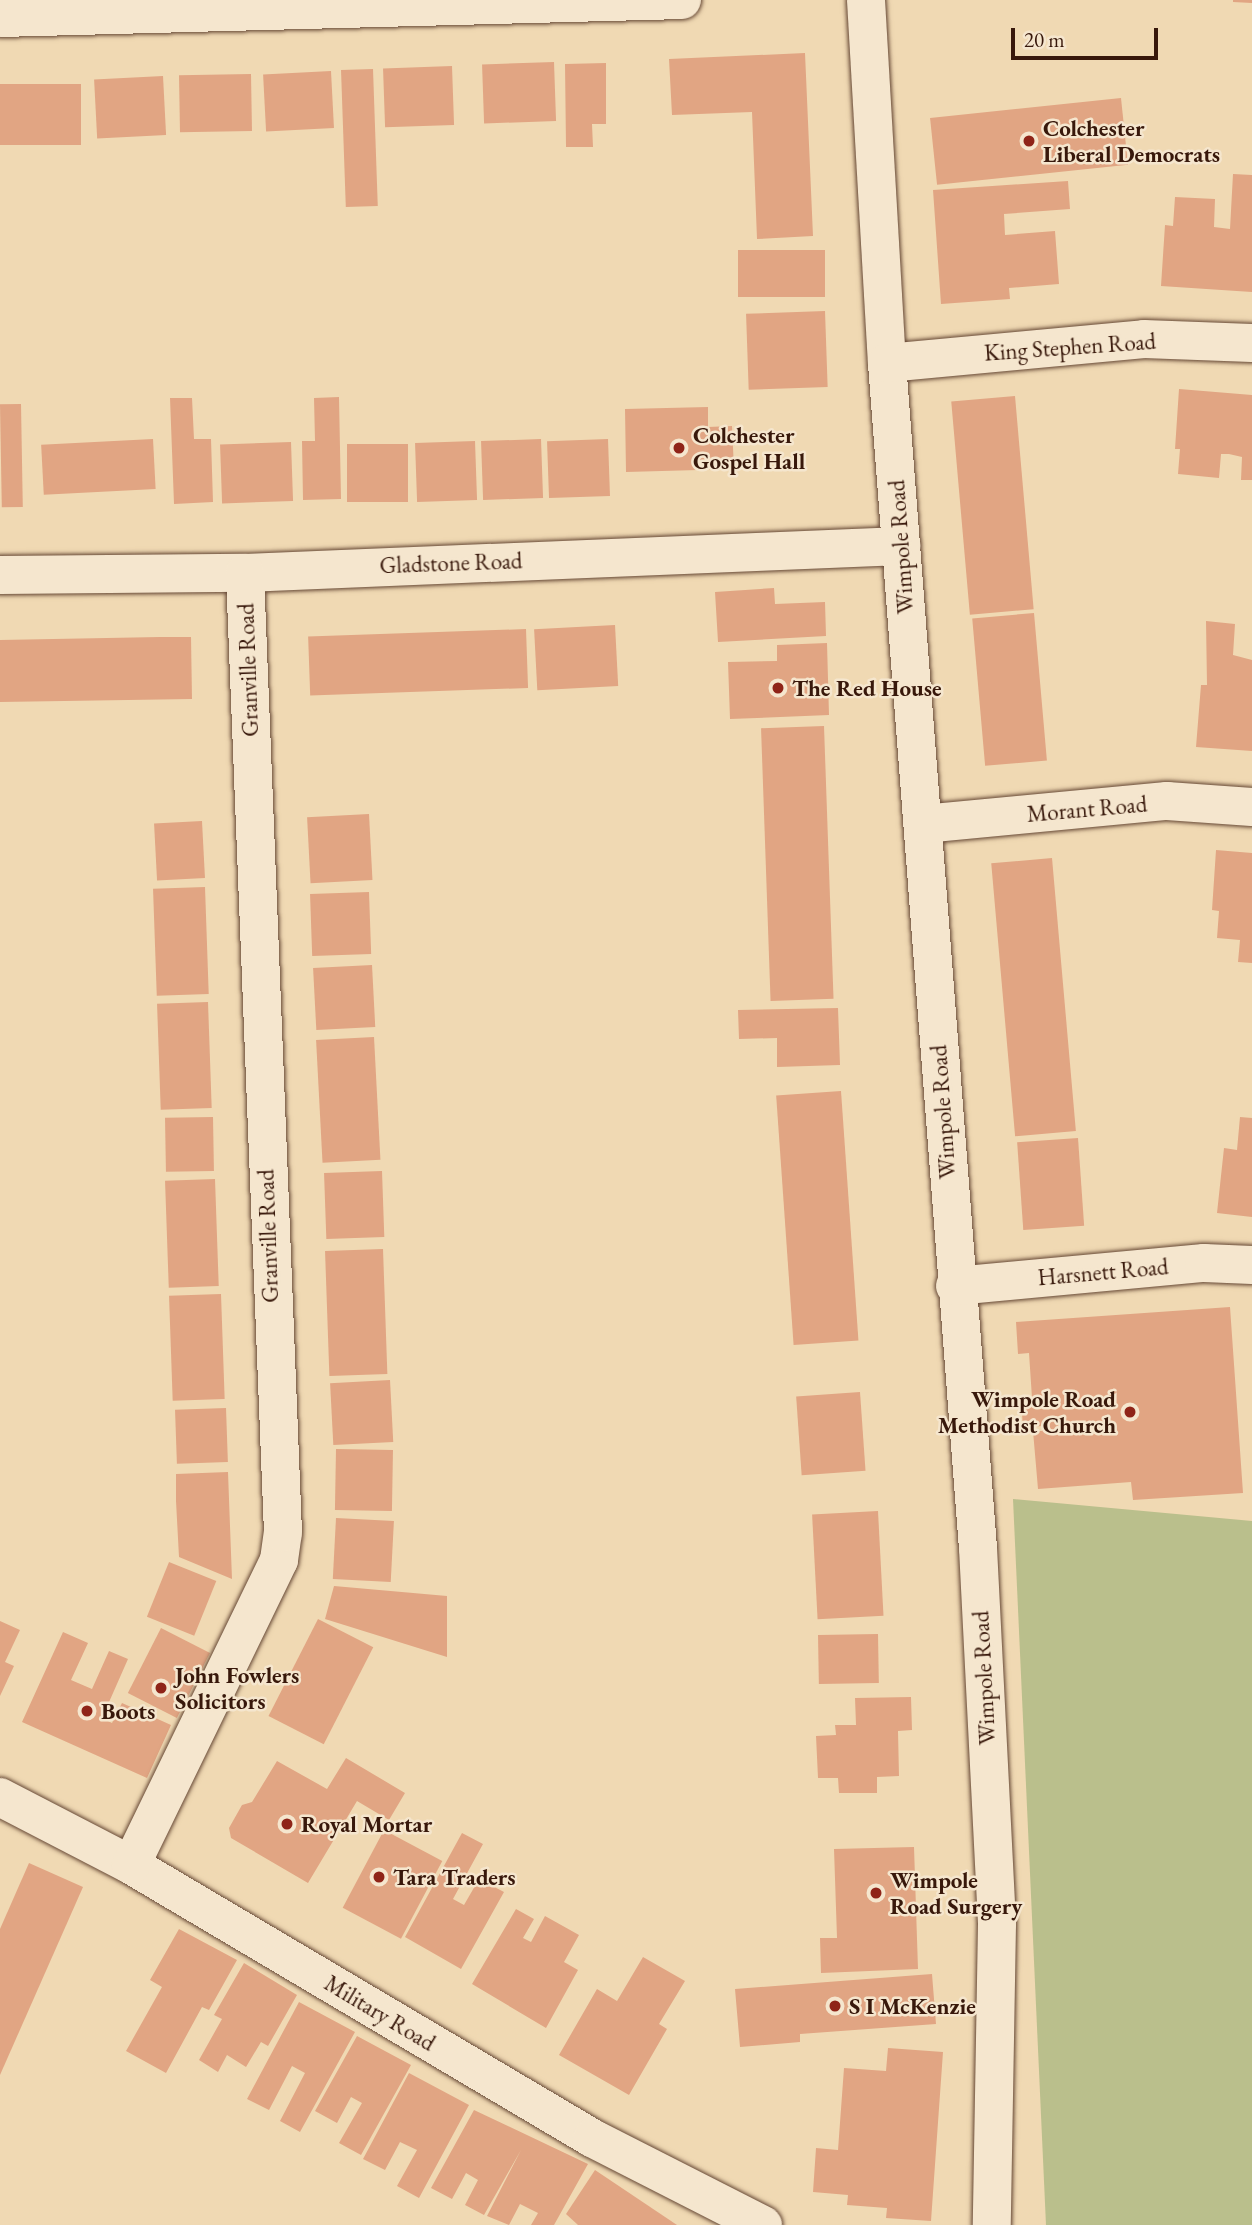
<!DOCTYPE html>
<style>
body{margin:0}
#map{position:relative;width:1252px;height:2225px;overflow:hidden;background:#f0d9b3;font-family:"EB Garamond",serif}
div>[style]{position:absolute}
.green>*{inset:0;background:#babf8c}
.building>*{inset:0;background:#e1a583;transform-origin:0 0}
.roads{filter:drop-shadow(0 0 2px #664835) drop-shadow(0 0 2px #664835)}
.minor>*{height:38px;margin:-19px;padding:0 19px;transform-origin:19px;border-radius:19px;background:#f5e6ce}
.dots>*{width:19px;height:19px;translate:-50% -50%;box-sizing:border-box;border:4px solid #f5e6ce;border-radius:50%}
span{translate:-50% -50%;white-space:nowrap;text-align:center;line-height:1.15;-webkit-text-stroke:5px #f5e6ce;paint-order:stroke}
.poi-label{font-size:23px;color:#38180b;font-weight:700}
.left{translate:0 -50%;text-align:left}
.right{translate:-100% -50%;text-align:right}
.street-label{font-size:23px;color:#38180b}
.scale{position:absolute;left:1011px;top:28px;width:147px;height:32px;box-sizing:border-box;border:4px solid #38180b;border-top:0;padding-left:9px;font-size:21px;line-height:24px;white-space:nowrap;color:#38180b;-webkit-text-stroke:5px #f5e6ce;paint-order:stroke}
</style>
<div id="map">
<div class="green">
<div style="clip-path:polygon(1013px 1499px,1252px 1521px,1252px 2225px,1046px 2225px)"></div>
</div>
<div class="building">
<div style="clip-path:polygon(1233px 0,1252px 0,1252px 3px,1233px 2px)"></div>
<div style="clip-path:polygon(805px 53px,813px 236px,757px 239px,752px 112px,672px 115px,669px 59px)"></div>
<div style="left:554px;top:62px;width:59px;height:72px;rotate:88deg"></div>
<div style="clip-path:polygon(606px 63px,606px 124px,592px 124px,593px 147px,566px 147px,565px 64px)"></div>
<div style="left:452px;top:66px;width:59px;height:69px;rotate:88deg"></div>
<div style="left:373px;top:69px;width:137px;height:32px;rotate:88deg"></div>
<div style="left:331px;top:71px;width:57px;height:68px;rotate:87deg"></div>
<div style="left:251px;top:74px;width:57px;height:72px;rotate:89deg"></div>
<div style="left:163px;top:76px;width:59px;height:69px;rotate:87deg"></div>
<div style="left:81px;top:84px;width:61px;height:81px;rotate:90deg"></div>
<div style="left:1121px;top:98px;width:67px;height:192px;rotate:84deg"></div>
<div style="clip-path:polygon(1233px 174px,1252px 175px,1252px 292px,1161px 286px,1165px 225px,1173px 226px,1175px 197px,1215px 199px,1214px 227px,1230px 229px)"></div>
<div style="clip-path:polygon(1068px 181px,1070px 209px,1004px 214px,1005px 235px,1055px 231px,1059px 284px,1009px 288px,1010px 299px,941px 304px,933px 190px)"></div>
<div style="left:825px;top:250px;width:47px;height:87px;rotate:90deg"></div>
<div style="left:825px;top:311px;width:76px;height:79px;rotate:88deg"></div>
<div style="clip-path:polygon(1179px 389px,1252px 395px,1252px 480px,1241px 480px,1242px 457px,1229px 454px,1221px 454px,1219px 478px,1178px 474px,1180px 449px,1175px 449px)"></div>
<div style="left:1015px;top:396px;width:214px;height:64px;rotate:85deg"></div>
<div style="clip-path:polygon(339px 397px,341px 499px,303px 500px,302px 441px,315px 441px,314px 398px)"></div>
<div style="clip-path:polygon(170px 398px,192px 398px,194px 439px,211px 439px,213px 502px,174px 504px)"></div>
<div style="left:21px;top:404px;width:103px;height:21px;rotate:89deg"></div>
<div style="clip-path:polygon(708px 407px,708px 427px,732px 426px,734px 469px,626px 472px,625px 409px)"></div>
<div style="left:153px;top:439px;width:50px;height:112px;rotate:87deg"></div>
<div style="left:541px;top:439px;width:59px;height:60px;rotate:88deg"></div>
<div style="left:608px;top:439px;width:57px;height:61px;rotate:88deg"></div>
<div style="left:475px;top:441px;width:59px;height:60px;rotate:88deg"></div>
<div style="left:291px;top:442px;width:59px;height:71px;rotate:88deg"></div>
<div style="left:347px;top:444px;width:61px;height:58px"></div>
<div style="clip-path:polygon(774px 588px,775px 604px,825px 602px,826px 636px,718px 642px,715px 592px)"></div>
<div style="left:1034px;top:613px;width:148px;height:62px;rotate:85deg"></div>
<div style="clip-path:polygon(1206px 621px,1235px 624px,1233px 655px,1252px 660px,1252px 751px,1196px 747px,1201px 685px,1207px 685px)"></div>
<div style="left:615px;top:625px;width:61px;height:81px;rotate:87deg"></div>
<div style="left:526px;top:629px;width:59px;height:218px;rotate:88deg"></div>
<div style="clip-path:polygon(160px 637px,191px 637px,192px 699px,0 702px,0 640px)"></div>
<div style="clip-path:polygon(827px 643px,829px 715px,730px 719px,728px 662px,777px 661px,777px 645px)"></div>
<div style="left:824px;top:726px;width:273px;height:63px;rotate:88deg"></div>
<div style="left:369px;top:814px;width:66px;height:62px;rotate:87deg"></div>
<div style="left:202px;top:821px;width:57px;height:48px;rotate:87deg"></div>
<div style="clip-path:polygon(1216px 850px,1252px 853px,1252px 963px,1238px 962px,1240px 940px,1217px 938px,1219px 911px,1212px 910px)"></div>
<div style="left:1052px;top:858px;width:274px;height:61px;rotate:85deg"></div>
<div style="left:205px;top:887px;width:107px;height:52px;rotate:88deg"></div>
<div style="left:369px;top:892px;width:62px;height:59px;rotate:88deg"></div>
<div style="left:372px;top:965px;width:62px;height:59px;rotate:87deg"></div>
<div style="left:208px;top:1002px;width:106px;height:51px;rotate:88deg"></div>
<div style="clip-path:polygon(838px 1008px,840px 1065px,777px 1067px,777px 1038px,739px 1039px,738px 1010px)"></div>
<div style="left:374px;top:1037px;width:123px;height:58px;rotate:87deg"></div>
<div style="left:841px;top:1091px;width:250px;height:65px;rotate:86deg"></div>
<div style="left:213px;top:1117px;width:54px;height:48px;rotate:89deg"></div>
<div style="clip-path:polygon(1240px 1117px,1252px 1118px,1252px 1217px,1217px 1213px,1224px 1148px,1237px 1150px)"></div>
<div style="left:1078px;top:1138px;width:88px;height:61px;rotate:86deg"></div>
<div style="left:382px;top:1171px;width:66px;height:58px;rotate:88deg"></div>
<div style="left:215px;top:1179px;width:107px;height:50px;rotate:88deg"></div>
<div style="left:383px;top:1249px;width:125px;height:58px;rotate:88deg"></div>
<div style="left:221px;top:1294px;width:105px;height:52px;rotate:88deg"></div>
<div style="clip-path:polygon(1230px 1307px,1243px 1493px,1133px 1500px,1131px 1482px,1038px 1489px,1033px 1431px,1042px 1431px,1042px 1426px,1023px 1428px,1021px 1399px,1032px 1398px,1029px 1353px,1018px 1354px,1016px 1322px)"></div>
<div style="left:390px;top:1380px;width:62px;height:60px;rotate:87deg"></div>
<div style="left:860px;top:1392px;width:79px;height:64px;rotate:86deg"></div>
<div style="left:226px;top:1408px;width:54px;height:51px;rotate:88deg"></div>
<div style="left:336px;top:1449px;width:57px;height:61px;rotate:1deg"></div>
<div style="clip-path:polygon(228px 1472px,230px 1526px,232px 1579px,179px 1557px,176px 1501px,176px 1474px)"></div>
<div style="left:878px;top:1511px;width:105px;height:66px;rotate:87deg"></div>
<div style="left:336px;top:1518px;width:58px;height:61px;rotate:3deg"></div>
<div style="left:169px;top:1562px;width:51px;height:59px;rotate:22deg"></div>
<div style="clip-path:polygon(334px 1586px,447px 1596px,447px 1657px,325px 1619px)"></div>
<div style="left:318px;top:1619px;width:62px;height:109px;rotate:27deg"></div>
<div style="clip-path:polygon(0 1621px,20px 1630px,5px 1662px,14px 1666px,0 1696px)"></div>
<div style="left:161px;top:1628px;width:55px;height:73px;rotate:27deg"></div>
<div style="clip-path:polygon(63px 1632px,88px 1643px,71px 1680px,92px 1689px,109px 1651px,128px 1659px,102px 1718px,112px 1723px,122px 1703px,171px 1725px,147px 1778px,22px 1722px)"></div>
<div style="left:878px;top:1634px;width:49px;height:60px;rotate:89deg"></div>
<div style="clip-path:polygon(911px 1697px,912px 1730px,898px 1731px,899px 1776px,877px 1777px,877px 1793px,839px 1793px,838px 1778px,818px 1778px,816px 1736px,836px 1735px,835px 1725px,856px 1725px,855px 1698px)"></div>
<div style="clip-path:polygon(346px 1758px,405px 1793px,389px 1820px,357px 1801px,308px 1883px,231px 1838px,229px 1828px,242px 1805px,252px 1802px,277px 1761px,327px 1789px)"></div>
<div style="left:384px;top:1830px;width:66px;height:88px;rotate:28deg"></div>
<div style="clip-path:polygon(462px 1833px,483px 1844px,453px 1899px,464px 1905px,479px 1879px,504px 1892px,461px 1969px,405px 1937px)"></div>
<div style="clip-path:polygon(914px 1847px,918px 1969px,821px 1973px,820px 1938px,837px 1938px,834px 1849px)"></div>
<div style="clip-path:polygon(29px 1863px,83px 1887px,0 2075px,0 1929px)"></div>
<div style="clip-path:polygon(516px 1909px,534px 1919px,523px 1938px,531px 1942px,545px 1916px,579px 1935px,564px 1962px,578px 1970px,546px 2028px,472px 1984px)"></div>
<div style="clip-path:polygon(179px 1929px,237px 1960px,209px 2010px,202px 2007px,166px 2073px,126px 2051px,162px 1987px,150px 1980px)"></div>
<div style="clip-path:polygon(643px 1957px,685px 1981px,659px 2024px,667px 2029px,629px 2095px,559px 2055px,597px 1989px,617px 2001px)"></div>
<div style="clip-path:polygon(244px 1963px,297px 1995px,268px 2046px,261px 2042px,246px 2067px,227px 2055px,218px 2072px,199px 2060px,222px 2019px,214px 2015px)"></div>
<div style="clip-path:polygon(932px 1974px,936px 2024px,800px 2034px,800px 2042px,740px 2047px,735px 1989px)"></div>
<div style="clip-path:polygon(299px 2002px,355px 2032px,300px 2132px,280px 2121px,305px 2073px,292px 2066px,269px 2110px,247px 2099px)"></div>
<div style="clip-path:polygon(357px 2036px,411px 2065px,361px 2155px,339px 2143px,362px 2103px,351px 2097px,337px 2123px,315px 2111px)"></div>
<div style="clip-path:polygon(888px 2048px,943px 2052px,931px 2221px,886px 2218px,887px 2208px,847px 2205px,848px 2195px,813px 2192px,816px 2148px,838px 2150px,844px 2068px,886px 2071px)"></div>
<div style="clip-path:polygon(409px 2073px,469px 2105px,419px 2198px,397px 2186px,417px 2150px,400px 2142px,385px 2170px,363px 2159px)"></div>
<div style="clip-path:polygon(474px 2110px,588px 2164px,554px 2225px,531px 2225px,538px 2213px,520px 2204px,509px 2225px,487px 2216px,521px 2150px,484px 2215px,465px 2205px,478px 2180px,466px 2173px,452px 2199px,431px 2188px)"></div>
<div style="clip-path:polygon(595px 2170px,677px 2225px,578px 2225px,566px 2214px)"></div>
</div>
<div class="roads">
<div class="minor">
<div style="left:866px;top:0;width:364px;rotate:86.7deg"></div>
<div style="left:887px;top:363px;width:1188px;rotate:85.61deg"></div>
<div style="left:978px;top:1548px;width:376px;rotate:87.1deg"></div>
<div style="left:997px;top:1924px;width:301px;rotate:91deg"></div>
<div style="left:0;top:18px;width:682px;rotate:-1.51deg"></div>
<div style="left:887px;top:363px;width:258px;rotate:-5.3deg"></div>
<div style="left:1144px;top:339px;width:108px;rotate:2.1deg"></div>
<div style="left:0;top:575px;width:245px;rotate:-0.5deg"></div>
<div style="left:245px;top:573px;width:657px;rotate:-2.36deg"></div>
<div style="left:923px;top:824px;width:245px;rotate:-5.4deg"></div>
<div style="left:1167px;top:801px;width:85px;rotate:4deg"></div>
<div style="left:955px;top:1286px;width:250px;rotate:-5.3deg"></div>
<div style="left:1204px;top:1263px;width:48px;rotate:2.4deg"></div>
<div style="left:0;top:1797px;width:148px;rotate:27.4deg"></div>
<div style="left:131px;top:1865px;width:536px;rotate:30.63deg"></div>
<div style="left:592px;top:2138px;width:192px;rotate:27deg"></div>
<div style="left:131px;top:1865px;width:339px;rotate:-64.1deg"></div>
<div style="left:279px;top:1560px;width:27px;rotate:-82deg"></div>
<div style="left:283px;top:1533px;width:961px;rotate:-92.27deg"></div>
</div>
</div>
<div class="dots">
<div style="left:1029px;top:141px;background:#8f2418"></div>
<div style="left:679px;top:448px;background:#8f2418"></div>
<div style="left:778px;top:688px;background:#8f2418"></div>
<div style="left:1130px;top:1412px;background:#8f2418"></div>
<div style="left:161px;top:1688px;background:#8f2418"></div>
<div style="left:87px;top:1711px;background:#8f2418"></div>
<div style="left:287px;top:1824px;background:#8f2418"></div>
<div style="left:379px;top:1877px;background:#8f2418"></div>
<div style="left:876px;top:1893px;background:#8f2418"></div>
<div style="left:835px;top:2006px;background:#8f2418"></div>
</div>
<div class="poi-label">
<span class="left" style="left:1043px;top:141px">Colchester<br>Liberal Democrats</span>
<span class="left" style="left:693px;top:448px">Colchester<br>Gospel Hall</span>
<span class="left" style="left:792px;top:688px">The Red House</span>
<span class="right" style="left:1116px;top:1412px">Wimpole Road<br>Methodist Church</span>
<span class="left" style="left:175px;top:1688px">John Fowlers<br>Solicitors</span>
<span class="left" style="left:101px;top:1711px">Boots</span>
<span class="left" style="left:301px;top:1824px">Royal Mortar</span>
<span class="left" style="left:393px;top:1877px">Tara Traders</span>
<span class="left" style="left:890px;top:1893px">Wimpole<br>Road Surgery</span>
<span class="left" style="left:849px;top:2006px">S I McKenzie</span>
</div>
<div class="street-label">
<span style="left:1070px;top:347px;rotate:-4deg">King Stephen Road</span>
<span style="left:901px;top:547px;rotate:-94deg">Wimpole Road</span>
<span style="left:451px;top:563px;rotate:-2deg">Gladstone Road</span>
<span style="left:248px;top:670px;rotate:-92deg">Granville Road</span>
<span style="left:1087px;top:809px;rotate:-5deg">Morant Road</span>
<span style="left:943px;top:1112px;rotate:-94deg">Wimpole Road</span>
<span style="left:268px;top:1236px;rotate:-92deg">Granville Road</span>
<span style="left:1103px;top:1272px;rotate:-5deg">Harsnett Road</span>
<span style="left:984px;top:1678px;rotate:-93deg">Wimpole Road</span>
<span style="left:380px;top:2013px;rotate:31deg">Military Road</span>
</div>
<div class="scale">20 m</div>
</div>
